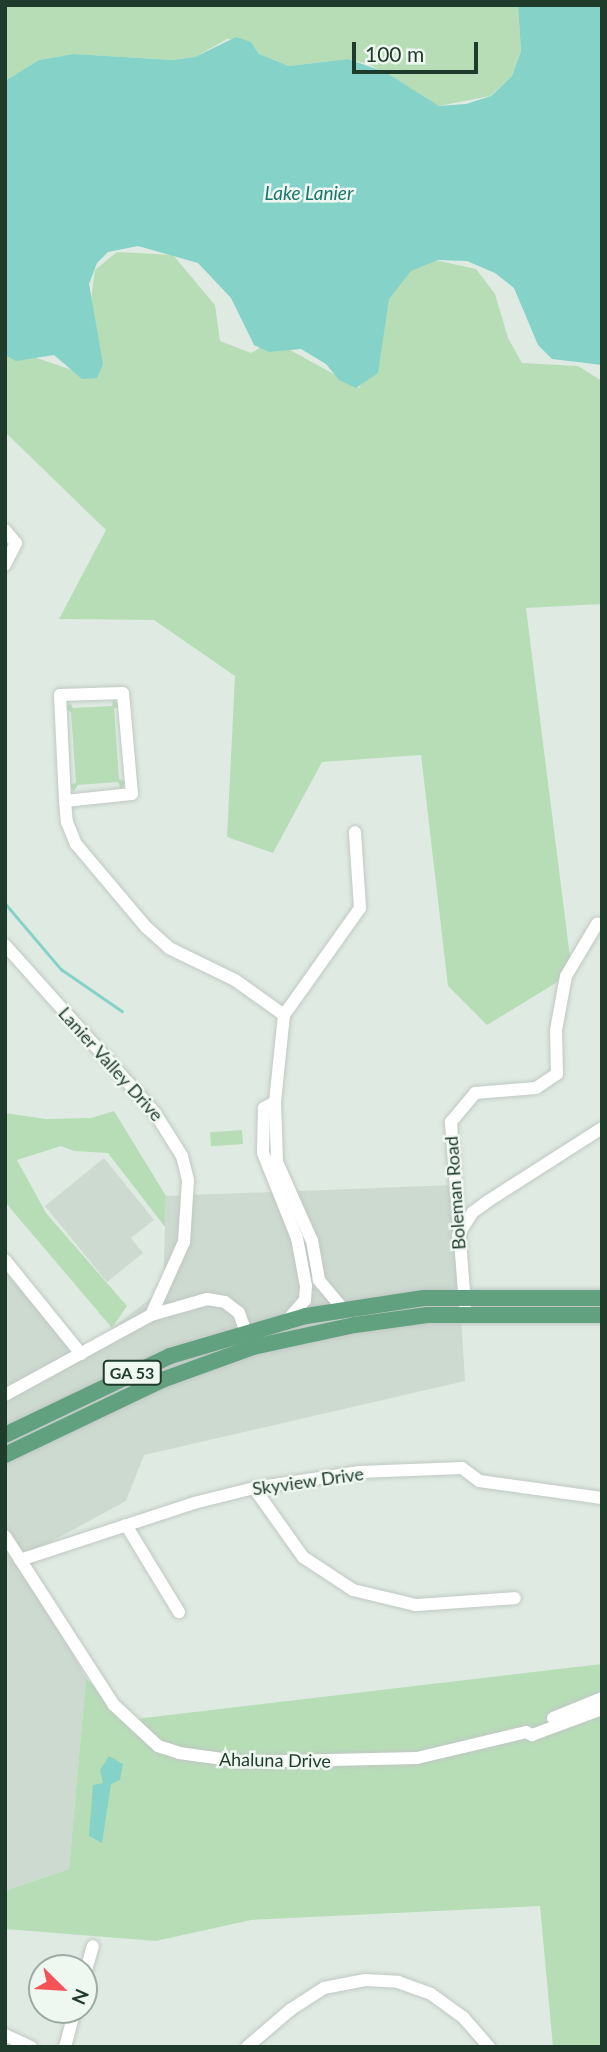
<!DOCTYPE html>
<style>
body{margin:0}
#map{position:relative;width:607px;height:2052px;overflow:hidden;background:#dfebe2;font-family:Lato,sans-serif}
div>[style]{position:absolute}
.built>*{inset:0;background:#cddad0}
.green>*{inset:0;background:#b7ddb7;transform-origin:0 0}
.water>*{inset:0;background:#84d2c8}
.stream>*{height:2.5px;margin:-1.25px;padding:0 1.25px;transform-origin:1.25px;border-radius:1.25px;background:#84d2c8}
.roads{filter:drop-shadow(0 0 2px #c0c8c4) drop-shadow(0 0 2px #c0c8c4)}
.minor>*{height:12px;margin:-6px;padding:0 6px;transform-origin:6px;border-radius:6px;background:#fff}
.major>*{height:16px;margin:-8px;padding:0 8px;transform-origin:8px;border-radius:8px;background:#62a17f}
span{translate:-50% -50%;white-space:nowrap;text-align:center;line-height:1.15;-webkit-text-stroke:5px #eff7f1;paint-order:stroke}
.shield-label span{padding:2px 5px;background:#eff7f1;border:2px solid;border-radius:5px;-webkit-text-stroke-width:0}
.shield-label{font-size:16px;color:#1f3b2c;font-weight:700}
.street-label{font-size:18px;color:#1f3b2c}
.water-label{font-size:19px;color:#19776d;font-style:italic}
.frame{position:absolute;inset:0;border:7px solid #1f3b2c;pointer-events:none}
.north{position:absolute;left:28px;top:1954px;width:70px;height:70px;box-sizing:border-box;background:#eff7f1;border:2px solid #9caca2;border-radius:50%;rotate:114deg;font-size:19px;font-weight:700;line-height:28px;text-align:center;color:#1f3b2c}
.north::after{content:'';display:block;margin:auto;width:24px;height:32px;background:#f55258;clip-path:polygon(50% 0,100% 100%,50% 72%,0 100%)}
.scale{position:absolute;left:352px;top:42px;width:126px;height:32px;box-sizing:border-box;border:4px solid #1f3b2c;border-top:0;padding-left:9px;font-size:21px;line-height:24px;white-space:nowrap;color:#1f3b2c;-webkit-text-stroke:5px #eff7f1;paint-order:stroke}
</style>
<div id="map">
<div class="built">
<div style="clip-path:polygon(104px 1158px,154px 1220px,131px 1238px,143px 1253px,107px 1282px,45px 1206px)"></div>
<div style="clip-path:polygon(453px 1185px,465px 1381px,144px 1455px,126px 1501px,19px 1559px,86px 1678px,69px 1869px,5px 1891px,5px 1254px,84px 1350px,163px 1289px,166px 1196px)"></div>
</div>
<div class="green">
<div style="clip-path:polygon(5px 5px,518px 5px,521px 51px,512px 76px,490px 96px,439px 106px,369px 64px,348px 59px,289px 66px,259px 54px,251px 42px,227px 39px,195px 57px,173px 60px,73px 54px,39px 60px,5px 81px)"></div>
<div style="clip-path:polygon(117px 252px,173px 255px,215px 305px,220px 341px,251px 353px,272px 340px,359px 388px,369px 368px,373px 317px,398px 278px,430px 259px,476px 269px,495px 294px,508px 338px,522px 363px,578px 366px,602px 381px,602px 604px,526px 608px,572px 973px,487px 1025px,448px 986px,421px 755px,322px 762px,273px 853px,227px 837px,235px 676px,154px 620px,59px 619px,106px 530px,5px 432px,5px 356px,22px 353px,81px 373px,95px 270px)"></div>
<div style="clip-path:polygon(113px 700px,120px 707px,114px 708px,119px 779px,126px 782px,121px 789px,118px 782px,78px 785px,74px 791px,69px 785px,76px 783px,71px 712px,65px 709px,70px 703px,73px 708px,112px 706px)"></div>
<div style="clip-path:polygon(114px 1111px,166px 1196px,165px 1227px,108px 1153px,74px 1151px,61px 1146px,17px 1160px,46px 1213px,127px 1306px,112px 1328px,5px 1202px,5px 1113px,46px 1119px,91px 1118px)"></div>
<div style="left:242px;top:1130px;width:14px;height:32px;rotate:86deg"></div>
<div style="clip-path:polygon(602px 1664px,602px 2047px,553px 2047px,540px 1906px,251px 1920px,156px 1941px,5px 1929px,5px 1891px,69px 1869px,86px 1678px,127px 1720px)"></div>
</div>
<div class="water">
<div style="clip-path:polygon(518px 5px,602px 5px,602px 365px,552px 359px,538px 345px,514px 288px,495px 273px,467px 261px,438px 260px,411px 271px,389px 299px,378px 373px,356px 388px,339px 380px,326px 364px,301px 349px,269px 352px,254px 345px,231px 298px,198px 263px,138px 246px,108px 252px,97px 263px,89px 284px,103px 364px,97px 378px,82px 379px,54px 355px,16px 361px,5px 355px,5px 81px,39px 60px,73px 54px,173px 60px,195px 57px,236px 37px,251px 42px,259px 54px,289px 66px,348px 59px,385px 72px,439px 106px,466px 104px,491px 96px,512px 76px,521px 51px)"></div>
<div style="clip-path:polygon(109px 1756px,123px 1764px,120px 1780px,111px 1784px,102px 1843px,89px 1836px,93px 1785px,103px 1783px,100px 1770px)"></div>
</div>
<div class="stream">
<div style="left:5px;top:903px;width:87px;rotate:49.7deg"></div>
<div style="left:61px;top:969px;width:74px;rotate:34.5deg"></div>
</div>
<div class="roads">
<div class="minor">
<div style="left:5px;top:530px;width:17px;rotate:50deg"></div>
<div style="left:16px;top:543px;width:25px;rotate:117deg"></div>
<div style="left:65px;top:801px;width:67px;rotate:-6deg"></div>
<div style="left:132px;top:794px;width:101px;rotate:-95.1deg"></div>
<div style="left:123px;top:693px;width:63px;rotate:178.2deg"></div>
<div style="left:60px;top:695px;width:106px;rotate:87.3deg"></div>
<div style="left:65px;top:801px;width:21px;rotate:85deg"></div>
<div style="left:67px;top:822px;width:24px;rotate:68deg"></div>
<div style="left:76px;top:844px;width:109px;rotate:49.9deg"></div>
<div style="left:146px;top:927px;width:31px;rotate:42deg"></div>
<div style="left:169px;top:948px;width:73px;rotate:25.9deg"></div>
<div style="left:235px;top:980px;width:60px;rotate:35.5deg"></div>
<div style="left:5px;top:945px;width:225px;rotate:48.2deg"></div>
<div style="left:155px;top:1113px;width:51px;rotate:57.9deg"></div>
<div style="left:182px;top:1156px;width:25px;rotate:76deg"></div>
<div style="left:188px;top:1180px;width:62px;rotate:93.7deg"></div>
<div style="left:184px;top:1242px;width:80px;rotate:114.3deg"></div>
<div style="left:275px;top:1102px;width:13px;rotate:151deg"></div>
<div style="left:264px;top:1108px;width:45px;rotate:91.3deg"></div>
<div style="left:263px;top:1153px;width:92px;rotate:68.2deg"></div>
<div style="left:297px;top:1238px;width:49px;rotate:79.4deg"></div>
<div style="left:306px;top:1286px;width:14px;rotate:94deg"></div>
<div style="left:305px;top:1300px;width:32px;rotate:131deg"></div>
<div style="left:458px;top:1235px;width:27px;rotate:-57deg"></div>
<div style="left:473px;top:1212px;width:19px;rotate:-36deg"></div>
<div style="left:488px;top:1201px;width:135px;rotate:-32.6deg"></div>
<div style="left:5px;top:1260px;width:121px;rotate:51deg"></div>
<div style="left:465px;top:1305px;width:184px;rotate:-94.4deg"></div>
<div style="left:451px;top:1122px;width:38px;rotate:-50deg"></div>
<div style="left:475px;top:1093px;width:61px;rotate:-4.7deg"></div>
<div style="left:536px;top:1088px;width:25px;rotate:-34deg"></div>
<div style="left:557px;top:1074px;width:44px;rotate:-91.3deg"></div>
<div style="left:556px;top:1030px;width:55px;rotate:-79.5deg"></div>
<div style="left:566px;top:976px;width:61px;rotate:-59.2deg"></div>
<div style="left:343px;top:1309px;width:38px;rotate:-130deg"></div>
<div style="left:319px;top:1280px;width:40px;rotate:-100deg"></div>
<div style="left:312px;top:1241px;width:86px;rotate:-113.9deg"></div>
<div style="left:277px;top:1162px;width:60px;rotate:-91.9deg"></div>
<div style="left:275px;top:1102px;width:87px;rotate:-84.1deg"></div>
<div style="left:284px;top:1015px;width:131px;rotate:-54.6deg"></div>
<div style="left:360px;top:908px;width:76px;rotate:-93.8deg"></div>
<div style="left:5px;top:1395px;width:166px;rotate:-28.7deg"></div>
<div style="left:151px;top:1315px;width:58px;rotate:-15.9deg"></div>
<div style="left:207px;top:1299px;width:18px;rotate:9deg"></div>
<div style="left:225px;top:1302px;width:18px;rotate:38deg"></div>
<div style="left:239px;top:1313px;width:30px;rotate:70deg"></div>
<div style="left:254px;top:1488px;width:85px;rotate:54.6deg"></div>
<div style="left:303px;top:1557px;width:60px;rotate:33.4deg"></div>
<div style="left:353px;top:1590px;width:65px;rotate:13.4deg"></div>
<div style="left:416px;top:1605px;width:99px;rotate:-4deg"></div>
<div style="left:126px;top:1525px;width:102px;rotate:58.7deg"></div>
<div style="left:5px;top:1536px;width:201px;rotate:57.2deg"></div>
<div style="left:114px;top:1705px;width:60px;rotate:43deg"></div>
<div style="left:158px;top:1746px;width:22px;rotate:18deg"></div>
<div style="left:179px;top:1753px;width:67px;rotate:7.8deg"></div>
<div style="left:245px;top:1762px;width:172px;rotate:-1.3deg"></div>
<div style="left:417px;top:1758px;width:112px;rotate:-13.4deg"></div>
<div style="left:526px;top:1732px;width:7px;rotate:27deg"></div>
<div style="left:532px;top:1735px;width:75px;rotate:-20.4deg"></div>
<div style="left:20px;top:1560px;width:183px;rotate:-18.1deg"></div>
<div style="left:194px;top:1503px;width:62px;rotate:-14deg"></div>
<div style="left:254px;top:1488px;width:107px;rotate:-8.6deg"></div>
<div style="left:360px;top:1472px;width:102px;rotate:-2.2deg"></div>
<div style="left:462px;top:1468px;width:21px;rotate:37deg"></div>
<div style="left:479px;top:1481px;width:124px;rotate:7.9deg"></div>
<div style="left:553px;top:1718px;width:53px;rotate:-22.2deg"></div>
<div style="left:84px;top:1977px;width:32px;rotate:-74deg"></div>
<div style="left:5px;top:2035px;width:29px;rotate:25deg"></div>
<div style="left:65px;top:2047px;width:38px;rotate:-75deg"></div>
<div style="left:247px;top:2047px;width:57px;rotate:-40.7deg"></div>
<div style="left:290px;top:2010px;width:40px;rotate:-32.9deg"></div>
<div style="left:324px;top:1988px;width:42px;rotate:-11deg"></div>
<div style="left:365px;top:1980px;width:33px;rotate:3deg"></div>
<div style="left:398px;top:1982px;width:35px;rotate:20deg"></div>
<div style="left:431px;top:1994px;width:39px;rotate:36deg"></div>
<div style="left:463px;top:2017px;width:40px;rotate:49deg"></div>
</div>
<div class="major">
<div style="left:5px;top:1435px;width:183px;rotate:-25.6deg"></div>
<div style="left:170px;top:1356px;width:142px;rotate:-16.4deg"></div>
<div style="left:306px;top:1316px;width:119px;rotate:-8.7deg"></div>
<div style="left:424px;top:1298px;width:178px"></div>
<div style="left:5px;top:1455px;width:174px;rotate:-25.5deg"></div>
<div style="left:162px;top:1380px;width:97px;rotate:-19.9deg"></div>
<div style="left:253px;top:1347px;width:104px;rotate:-12.2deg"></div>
<div style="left:355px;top:1325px;width:73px;rotate:-7.9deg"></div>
<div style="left:427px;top:1315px;width:175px"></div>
</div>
</div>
<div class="shield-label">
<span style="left:132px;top:1373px">GA 53</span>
</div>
<div class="street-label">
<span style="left:111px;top:1064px;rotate:48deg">Lanier Valley Drive</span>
<span style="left:455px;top:1193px;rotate:-94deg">Boleman Road</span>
<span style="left:308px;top:1481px;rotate:-8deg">Skyview Drive</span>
<span style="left:275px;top:1760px;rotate:1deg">Ahaluna Drive</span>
</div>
<div class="water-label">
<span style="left:309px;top:193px">Lake Lanier</span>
</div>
<div class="frame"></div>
<div class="north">N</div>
<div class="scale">100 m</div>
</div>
